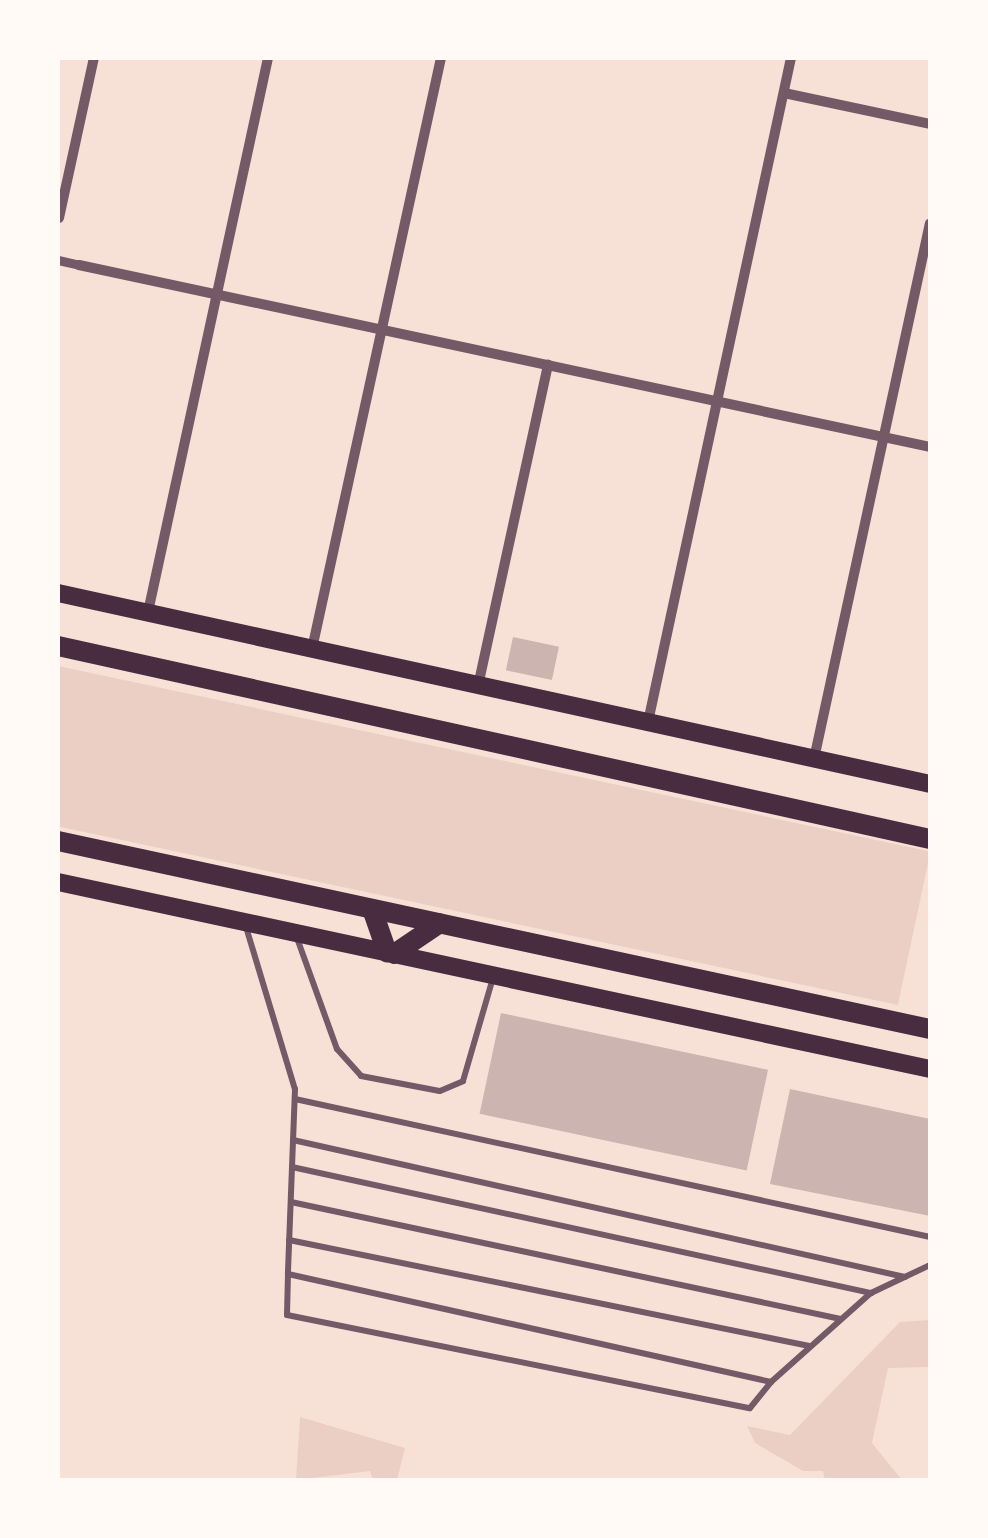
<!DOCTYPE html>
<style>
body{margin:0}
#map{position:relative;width:988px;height:1538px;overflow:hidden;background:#f7e1d7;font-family:"Source Serif 4",serif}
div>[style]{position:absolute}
.green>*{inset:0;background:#ebcfc5;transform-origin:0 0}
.building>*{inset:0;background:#ccb4b1;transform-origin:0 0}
.service>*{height:6px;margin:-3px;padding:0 3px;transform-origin:3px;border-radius:3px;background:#755966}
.pedestrian>*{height:9px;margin:-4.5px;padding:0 4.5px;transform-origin:4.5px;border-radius:4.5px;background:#755966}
.minor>*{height:10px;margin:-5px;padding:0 5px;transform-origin:5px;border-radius:5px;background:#755966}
.secondary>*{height:18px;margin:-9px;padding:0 9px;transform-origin:9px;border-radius:9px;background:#4a2c40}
.primary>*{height:20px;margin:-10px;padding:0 10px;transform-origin:10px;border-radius:10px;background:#4a2c40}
span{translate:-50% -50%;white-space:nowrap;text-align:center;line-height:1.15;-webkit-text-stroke:8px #fffaf5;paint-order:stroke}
.frame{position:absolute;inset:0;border:60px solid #fffaf5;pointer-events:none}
</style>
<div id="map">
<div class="green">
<div style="left:58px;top:666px;width:892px;height:157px;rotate:12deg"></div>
<div style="clip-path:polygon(930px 1320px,930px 1367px,888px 1368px,872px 1443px,902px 1480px,825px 1480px,823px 1471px,803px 1471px,755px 1443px,747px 1426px,790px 1435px,900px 1322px)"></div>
<div style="clip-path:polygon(300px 1417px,405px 1448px,397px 1480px,373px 1480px,370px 1471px,296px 1480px)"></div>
</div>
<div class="building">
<div style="left:513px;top:637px;width:47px;height:34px;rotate:12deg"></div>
<div style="left:501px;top:1013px;width:273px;height:103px;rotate:12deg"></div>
<div style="clip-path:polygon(790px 1089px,930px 1119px,930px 1216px,770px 1184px)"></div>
</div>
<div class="service">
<div style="left:246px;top:927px;width:169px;rotate:73.2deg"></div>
<div style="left:295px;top:1089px;width:185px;rotate:92.2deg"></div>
<div style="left:288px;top:1274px;width:495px;rotate:12.6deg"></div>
<div style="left:771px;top:1382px;width:134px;rotate:-41.7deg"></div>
<div style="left:871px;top:1293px;width:65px;rotate:-25.4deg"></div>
<div style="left:297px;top:938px;width:118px;rotate:70.2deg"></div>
<div style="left:337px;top:1049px;width:36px;rotate:48deg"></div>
<div style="left:361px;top:1076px;width:80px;rotate:10.8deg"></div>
<div style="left:440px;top:1091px;width:25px;rotate:-23deg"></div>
<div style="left:463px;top:1081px;width:107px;rotate:-73.8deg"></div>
<div style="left:295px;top:1099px;width:650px;rotate:12.26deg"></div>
<div style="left:293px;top:1140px;width:627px;rotate:12.62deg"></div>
<div style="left:292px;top:1167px;width:593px;rotate:12.28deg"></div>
<div style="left:291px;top:1202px;width:562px;rotate:12.01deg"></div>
<div style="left:289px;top:1240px;width:531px;rotate:11.52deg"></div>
<div style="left:288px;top:1274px;width:41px;rotate:91.4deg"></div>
<div style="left:287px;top:1315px;width:472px;rotate:11.4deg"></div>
<div style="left:750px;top:1408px;width:33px;rotate:-51deg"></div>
</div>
<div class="pedestrian">
<div style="left:58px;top:260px;width:22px;rotate:13deg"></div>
</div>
<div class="minor">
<div style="left:784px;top:93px;width:149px;rotate:12deg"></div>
<div style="left:59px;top:218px;width:164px;rotate:-77.7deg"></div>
<div style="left:79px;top:265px;width:870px;rotate:12.07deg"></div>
<div style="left:148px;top:612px;width:567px;rotate:-77.78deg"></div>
<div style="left:312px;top:649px;width:605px;rotate:-77.69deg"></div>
<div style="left:478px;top:686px;width:329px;rotate:-77.7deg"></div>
<div style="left:648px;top:722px;width:679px;rotate:-77.85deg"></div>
<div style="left:814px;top:759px;width:548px;rotate:-77.79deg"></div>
</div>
<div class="secondary">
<div style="left:58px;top:593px;width:893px;rotate:12.35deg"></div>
<div style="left:58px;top:882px;width:892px;rotate:12.1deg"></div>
</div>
<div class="primary">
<div style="left:58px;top:646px;width:893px;rotate:12.48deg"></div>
<div style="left:58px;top:841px;width:892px;rotate:12.17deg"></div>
<div style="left:372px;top:909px;width:46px;rotate:70.8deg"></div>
<div style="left:394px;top:954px;width:55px;rotate:-34deg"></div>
</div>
<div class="frame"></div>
</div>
